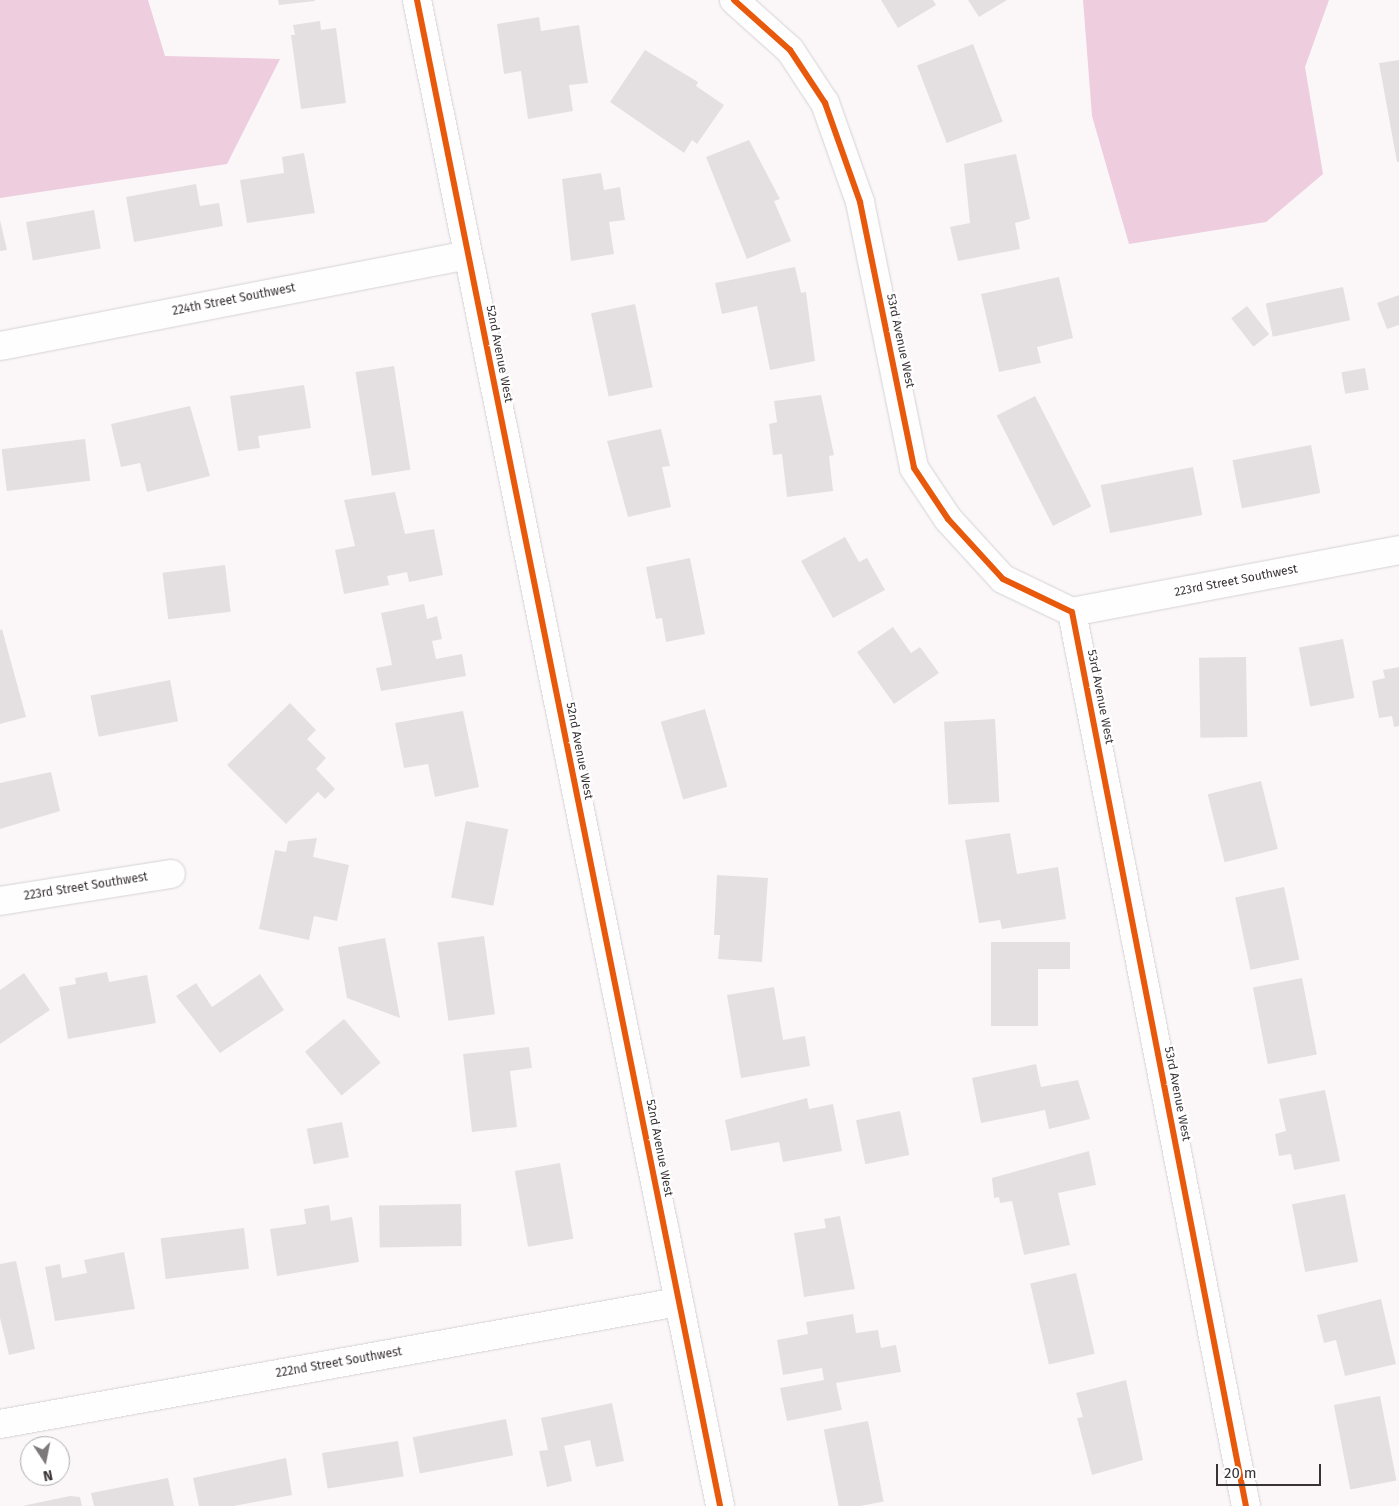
<!DOCTYPE html>
<style>
body{margin:0}
#map{position:relative;width:1399px;height:1506px;overflow:hidden;background:#fbf7f9;font-family:"Fira Sans",sans-serif}
div>[style]{position:absolute}
.forest>*{inset:0;background:#edcdde}
.building>*{inset:0;background:#e4e0e2;transform-origin:0 0}
.roads{filter:drop-shadow(0 0 1px #d6d2d4) drop-shadow(0 0 1px #d6d2d4)}
.minor>*{height:28px;margin:-14px;padding:0 14px;transform-origin:14px;border-radius:14px;background:#fefefe}
.cycleway>*{height:6px;margin:-3px;padding:0 3px;transform-origin:3px;border-radius:3px;background:#e8590c}
span{translate:-50% -50%;white-space:nowrap;text-align:center;line-height:1.15;-webkit-text-stroke:4.5px #fff;paint-order:stroke}
.street-label{font-size:12px;color:#393336}
.north{position:absolute;left:20px;top:1436px;width:50px;height:50px;box-sizing:border-box;background:#fff;border:1px solid #b0adaf;border-radius:50%;rotate:169deg;font-size:14px;font-weight:700;line-height:20px;text-align:center;color:#393336}
.north::after{content:'';display:block;margin:auto;width:18px;height:22px;background:#7d787a;clip-path:polygon(50% 0,100% 100%,50% 72%,0 100%)}
.scale{position:absolute;left:1216px;top:1464px;width:105px;height:22px;box-sizing:border-box;border:2px solid #393336;border-top:0;padding-left:6px;font-size:15px;line-height:18px;white-space:nowrap;color:#393336;-webkit-text-stroke:4px #fff;paint-order:stroke}
</style>
<div id="map">
<div class="forest">
<div style="clip-path:polygon(0 0,148px 0,165px 56px,280px 59px,227px 164px,0 198px)"></div>
<div style="clip-path:polygon(1083px 0,1329px 0,1305px 67px,1323px 174px,1266px 222px,1129px 244px,1092px 116px)"></div>
</div>
<div class="building">
<div style="clip-path:polygon(278px 0,315px 0,315px 1px,279px 5px)"></div>
<div style="clip-path:polygon(881px 0,933px 0,936px 5px,898px 28px)"></div>
<div style="clip-path:polygon(968px 0,1007px 0,979px 17px)"></div>
<div style="clip-path:polygon(539px 17px,541px 31px,579px 25px,588px 83px,569px 85px,573px 111px,528px 119px,521px 71px,504px 74px,497px 24px)"></div>
<div style="clip-path:polygon(320px 21px,321px 30px,336px 28px,346px 103px,301px 109px,291px 35px,295px 35px,293px 25px)"></div>
<div style="left:973px;top:44px;width:83px;height:60px;rotate:69deg"></div>
<div style="clip-path:polygon(645px 50px,698px 82px,696px 86px,724px 105px,697px 144px,692px 140px,684px 153px,610px 102px)"></div>
<div style="clip-path:polygon(1399px 60px,1399px 162px,1397px 162px,1379px 63px)"></div>
<div style="clip-path:polygon(749px 140px,780px 199px,774px 201px,791px 241px,747px 259px,706px 157px)"></div>
<div style="clip-path:polygon(304px 153px,315px 213px,247px 223px,240px 180px,284px 173px,282px 157px)"></div>
<div style="clip-path:polygon(1016px 154px,1030px 219px,1015px 223px,1020px 249px,958px 261px,950px 227px,970px 223px,964px 164px)"></div>
<div style="clip-path:polygon(601px 173px,604px 190px,620px 187px,625px 220px,609px 222px,614px 254px,571px 261px,562px 179px)"></div>
<div style="clip-path:polygon(196px 184px,200px 206px,219px 203px,223px 226px,134px 242px,126px 197px)"></div>
<div style="left:94px;top:210px;width:39px;height:69px;rotate:80deg"></div>
<div style="clip-path:polygon(0 220px,7px 250px,0 251px)"></div>
<div style="clip-path:polygon(795px 267px,801px 293px,806px 292px,815px 361px,770px 370px,757px 306px,722px 314px,715px 283px)"></div>
<div style="clip-path:polygon(1059px 277px,1073px 338px,1037px 347px,1041px 363px,999px 372px,981px 294px)"></div>
<div style="left:1343px;top:287px;width:34px;height:79px;rotate:78deg"></div>
<div style="clip-path:polygon(1399px 295px,1399px 325px,1387px 329px,1377px 303px)"></div>
<div style="left:635px;top:304px;width:85px;height:45px;rotate:78deg"></div>
<div style="left:1247px;top:306px;width:36px;height:20px;rotate:52deg"></div>
<div style="left:394px;top:366px;width:105px;height:39px;rotate:81deg"></div>
<div style="left:1365px;top:368px;width:22px;height:24px;rotate:80deg"></div>
<div style="clip-path:polygon(304px 385px,311px 428px,258px 436px,260px 448px,238px 451px,230px 396px)"></div>
<div style="clip-path:polygon(821px 395px,834px 455px,829px 456px,833px 491px,787px 497px,782px 454px,773px 455px,769px 424px,777px 422px,774px 401px)"></div>
<div style="left:1035px;top:396px;width:124px;height:43px;rotate:63deg"></div>
<div style="clip-path:polygon(190px 406px,210px 476px,147px 492px,140px 463px,121px 467px,111px 424px)"></div>
<div style="clip-path:polygon(661px 429px,670px 466px,662px 467px,671px 507px,628px 517px,607px 441px)"></div>
<div style="left:85px;top:439px;width:42px;height:84px;rotate:83deg"></div>
<div style="left:1311px;top:445px;width:49px;height:80px;rotate:79deg"></div>
<div style="left:1193px;top:467px;width:49px;height:94px;rotate:79deg"></div>
<div style="clip-path:polygon(395px 492px,405px 534px,434px 529px,443px 575px,409px 582px,407px 572px,387px 576px,389px 585px,344px 594px,335px 550px,355px 546px,344px 500px)"></div>
<div style="clip-path:polygon(845px 537px,859px 562px,867px 558px,885px 590px,833px 618px,801px 561px)"></div>
<div style="clip-path:polygon(690px 558px,705px 634px,666px 642px,662px 618px,656px 619px,646px 567px)"></div>
<div style="left:225px;top:565px;width:47px;height:63px;rotate:83deg"></div>
<div style="clip-path:polygon(424px 604px,427px 619px,437px 616px,442px 639px,432px 641px,436px 659px,462px 654px,466px 676px,381px 691px,376px 668px,392px 665px,381px 613px)"></div>
<div style="clip-path:polygon(893px 627px,911px 653px,920px 647px,939px 673px,894px 704px,857px 652px)"></div>
<div style="clip-path:polygon(2px 629px,26px 717px,0 724px,0 630px)"></div>
<div style="left:1343px;top:639px;width:60px;height:45px;rotate:79deg"></div>
<div style="left:1246px;top:657px;width:80px;height:47px;rotate:89deg"></div>
<div style="clip-path:polygon(1399px 667px,1399px 726px,1394px 727px,1392px 716px,1379px 718px,1372px 681px,1385px 678px,1383px 670px)"></div>
<div style="left:170px;top:680px;width:42px;height:81px;rotate:79deg"></div>
<div style="clip-path:polygon(290px 703px,316px 730px,307px 739px,326px 758px,316px 769px,335px 789px,325px 799px,318px 792px,286px 824px,227px 765px)"></div>
<div style="left:705px;top:709px;width:81px;height:46px;rotate:74deg"></div>
<div style="clip-path:polygon(463px 711px,479px 787px,435px 797px,428px 764px,404px 768px,395px 723px)"></div>
<div style="left:995px;top:719px;width:83px;height:51px;rotate:87deg"></div>
<div style="clip-path:polygon(51px 772px,60px 811px,0 829px,0 783px)"></div>
<div style="left:1261px;top:781px;width:70px;height:55px;rotate:76deg"></div>
<div style="left:466px;top:821px;width:43px;height:78px;rotate:11deg"></div>
<div style="clip-path:polygon(1010px 833px,1017px 874px,1058px 867px,1066px 919px,1002px 929px,1000px 920px,979px 923px,965px 840px)"></div>
<div style="clip-path:polygon(317px 838px,313px 857px,349px 865px,337px 921px,314px 916px,309px 940px,259px 929px,275px 850px,286px 852px,288px 841px)"></div>
<div style="clip-path:polygon(717px 875px,768px 878px,762px 962px,718px 959px,720px 935px,714px 935px)"></div>
<div style="left:1284px;top:887px;width:74px;height:50px;rotate:78deg"></div>
<div style="left:484px;top:936px;width:79px;height:47px;rotate:82deg"></div>
<div style="clip-path:polygon(385px 938px,400px 1018px,347px 998px,338px 947px)"></div>
<div style="clip-path:polygon(991px 942px,1070px 942px,1070px 969px,1038px 969px,1038px 1026px,991px 1026px)"></div>
<div style="clip-path:polygon(107px 972px,109px 982px,147px 975px,156px 1023px,68px 1039px,59px 987px,76px 984px,75px 978px)"></div>
<div style="clip-path:polygon(24px 973px,50px 1010px,0 1044px,0 990px)"></div>
<div style="clip-path:polygon(260px 974px,284px 1010px,220px 1053px,176px 996px,196px 983px,212px 1007px)"></div>
<div style="left:1302px;top:978px;width:78px;height:50px;rotate:79deg"></div>
<div style="clip-path:polygon(774px 987px,783px 1040px,805px 1036px,810px 1066px,741px 1078px,727px 995px)"></div>
<div style="left:344px;top:1019px;width:57px;height:51px;rotate:50deg"></div>
<div style="clip-path:polygon(529px 1047px,532px 1068px,510px 1071px,517px 1127px,472px 1132px,463px 1054px)"></div>
<div style="clip-path:polygon(1036px 1064px,1041px 1087px,1078px 1080px,1090px 1119px,1049px 1129px,1045px 1110px,981px 1123px,972px 1078px)"></div>
<div style="clip-path:polygon(1325px 1090px,1340px 1161px,1294px 1170px,1291px 1154px,1279px 1156px,1275px 1134px,1286px 1131px,1279px 1099px)"></div>
<div style="clip-path:polygon(807px 1098px,809px 1109px,833px 1104px,842px 1151px,783px 1162px,779px 1142px,731px 1151px,725px 1120px)"></div>
<div style="left:900px;top:1111px;width:45px;height:45px;rotate:78deg"></div>
<div style="left:342px;top:1122px;width:36px;height:36px;rotate:79deg"></div>
<div style="clip-path:polygon(1089px 1151px,1096px 1185px,1058px 1193px,1070px 1245px,1024px 1255px,1012px 1201px,1000px 1203px,999px 1197px,994px 1198px,992px 1178px)"></div>
<div style="left:560px;top:1163px;width:77px;height:46px;rotate:80deg"></div>
<div style="left:1345px;top:1194px;width:69px;height:54px;rotate:79deg"></div>
<div style="left:461px;top:1204px;width:42px;height:82px;rotate:89deg"></div>
<div style="clip-path:polygon(329px 1205px,331px 1221px,352px 1217px,359px 1262px,277px 1276px,270px 1229px,306px 1224px,304px 1209px)"></div>
<div style="clip-path:polygon(840px 1216px,855px 1289px,804px 1297px,794px 1233px,826px 1228px,824px 1219px)"></div>
<div style="left:244px;top:1228px;width:41px;height:84px;rotate:83deg"></div>
<div style="clip-path:polygon(124px 1252px,135px 1309px,55px 1321px,45px 1267px,60px 1264px,62px 1278px,87px 1273px,84px 1260px)"></div>
<div style="clip-path:polygon(16px 1261px,35px 1349px,9px 1355px,0 1318px,0 1264px)"></div>
<div style="left:1076px;top:1273px;width:83px;height:47px;rotate:77deg"></div>
<div style="clip-path:polygon(1381px 1299px,1396px 1364px,1345px 1376px,1336px 1340px,1324px 1343px,1317px 1315px)"></div>
<div style="clip-path:polygon(853px 1314px,856px 1333px,878px 1330px,881px 1348px,896px 1345px,901px 1372px,836px 1383px,842px 1410px,787px 1421px,780px 1388px,824px 1380px,822px 1368px,783px 1375px,777px 1340px,808px 1334px,806px 1322px)"></div>
<div style="clip-path:polygon(1126px 1380px,1143px 1460px,1092px 1475px,1077px 1418px,1083px 1417px,1076px 1393px)"></div>
<div style="left:1380px;top:1396px;width:86px;height:47px;rotate:79deg"></div>
<div style="clip-path:polygon(612px 1403px,624px 1461px,596px 1467px,590px 1440px,564px 1446px,572px 1481px,547px 1487px,539px 1451px,548px 1450px,541px 1418px)"></div>
<div style="left:506px;top:1419px;width:37px;height:95px;rotate:79deg"></div>
<div style="left:868px;top:1421px;width:82px;height:45px;rotate:79deg"></div>
<div style="left:398px;top:1441px;width:36px;height:77px;rotate:81deg"></div>
<div style="clip-path:polygon(286px 1458px,292px 1495px,234px 1506px,199px 1506px,193px 1478px)"></div>
<div style="clip-path:polygon(168px 1478px,174px 1506px,94px 1506px,91px 1493px)"></div>
<div style="clip-path:polygon(70px 1496px,80px 1497px,82px 1506px,22px 1506px)"></div>
</div>
<div class="roads">
<div class="minor">
<div style="left:417px;top:0;width:1536px;rotate:78.62deg"></div>
<div style="left:734px;top:0;width:75px;rotate:41.8deg"></div>
<div style="left:790px;top:50px;width:64px;rotate:56.6deg"></div>
<div style="left:825px;top:103px;width:105px;rotate:70.5deg"></div>
<div style="left:860px;top:202px;width:271px;rotate:78.5deg"></div>
<div style="left:914px;top:468px;width:61px;rotate:56.3deg"></div>
<div style="left:948px;top:519px;width:81px;rotate:47.5deg"></div>
<div style="left:1003px;top:579px;width:76px;rotate:25.6deg"></div>
<div style="left:1072px;top:612px;width:911px;rotate:78.99deg"></div>
<div style="left:0;top:346px;width:476px;rotate:-11deg"></div>
<div style="left:1072px;top:612px;width:333px;rotate:-10.7deg"></div>
<div style="left:0;top:901px;width:173px;rotate:-9deg"></div>
<div style="left:0;top:1424px;width:689px;rotate:-10.2deg"></div>
</div>
</div>
<div class="cycleway">
<div style="left:417px;top:0;width:1536px;rotate:78.62deg"></div>
<div style="left:734px;top:0;width:75px;rotate:41.8deg"></div>
<div style="left:790px;top:50px;width:64px;rotate:56.6deg"></div>
<div style="left:825px;top:103px;width:105px;rotate:70.5deg"></div>
<div style="left:860px;top:202px;width:271px;rotate:78.5deg"></div>
<div style="left:914px;top:468px;width:61px;rotate:56.3deg"></div>
<div style="left:948px;top:519px;width:81px;rotate:47.5deg"></div>
<div style="left:1003px;top:579px;width:76px;rotate:25.6deg"></div>
<div style="left:1072px;top:612px;width:911px;rotate:78.99deg"></div>
</div>
<div class="street-label">
<span style="left:234px;top:300px;rotate:-11deg">224th Street Southwest</span>
<span style="left:900px;top:341px;rotate:78deg">53rd Avenue West</span>
<span style="left:499px;top:354px;rotate:79deg">52nd Avenue West</span>
<span style="left:1236px;top:581px;rotate:-11deg">223rd Street Southwest</span>
<span style="left:1100px;top:697px;rotate:79deg">53rd Avenue West</span>
<span style="left:579px;top:751px;rotate:79deg">52nd Avenue West</span>
<span style="left:86px;top:887px;rotate:-9deg">223rd Street Southwest</span>
<span style="left:1177px;top:1094px;rotate:79deg">53rd Avenue West</span>
<span style="left:659px;top:1148px;rotate:79deg">52nd Avenue West</span>
<span style="left:339px;top:1363px;rotate:-10deg">222nd Street Southwest</span>
</div>
<div class="north">N</div>
<div class="scale">20 m</div>
</div>
